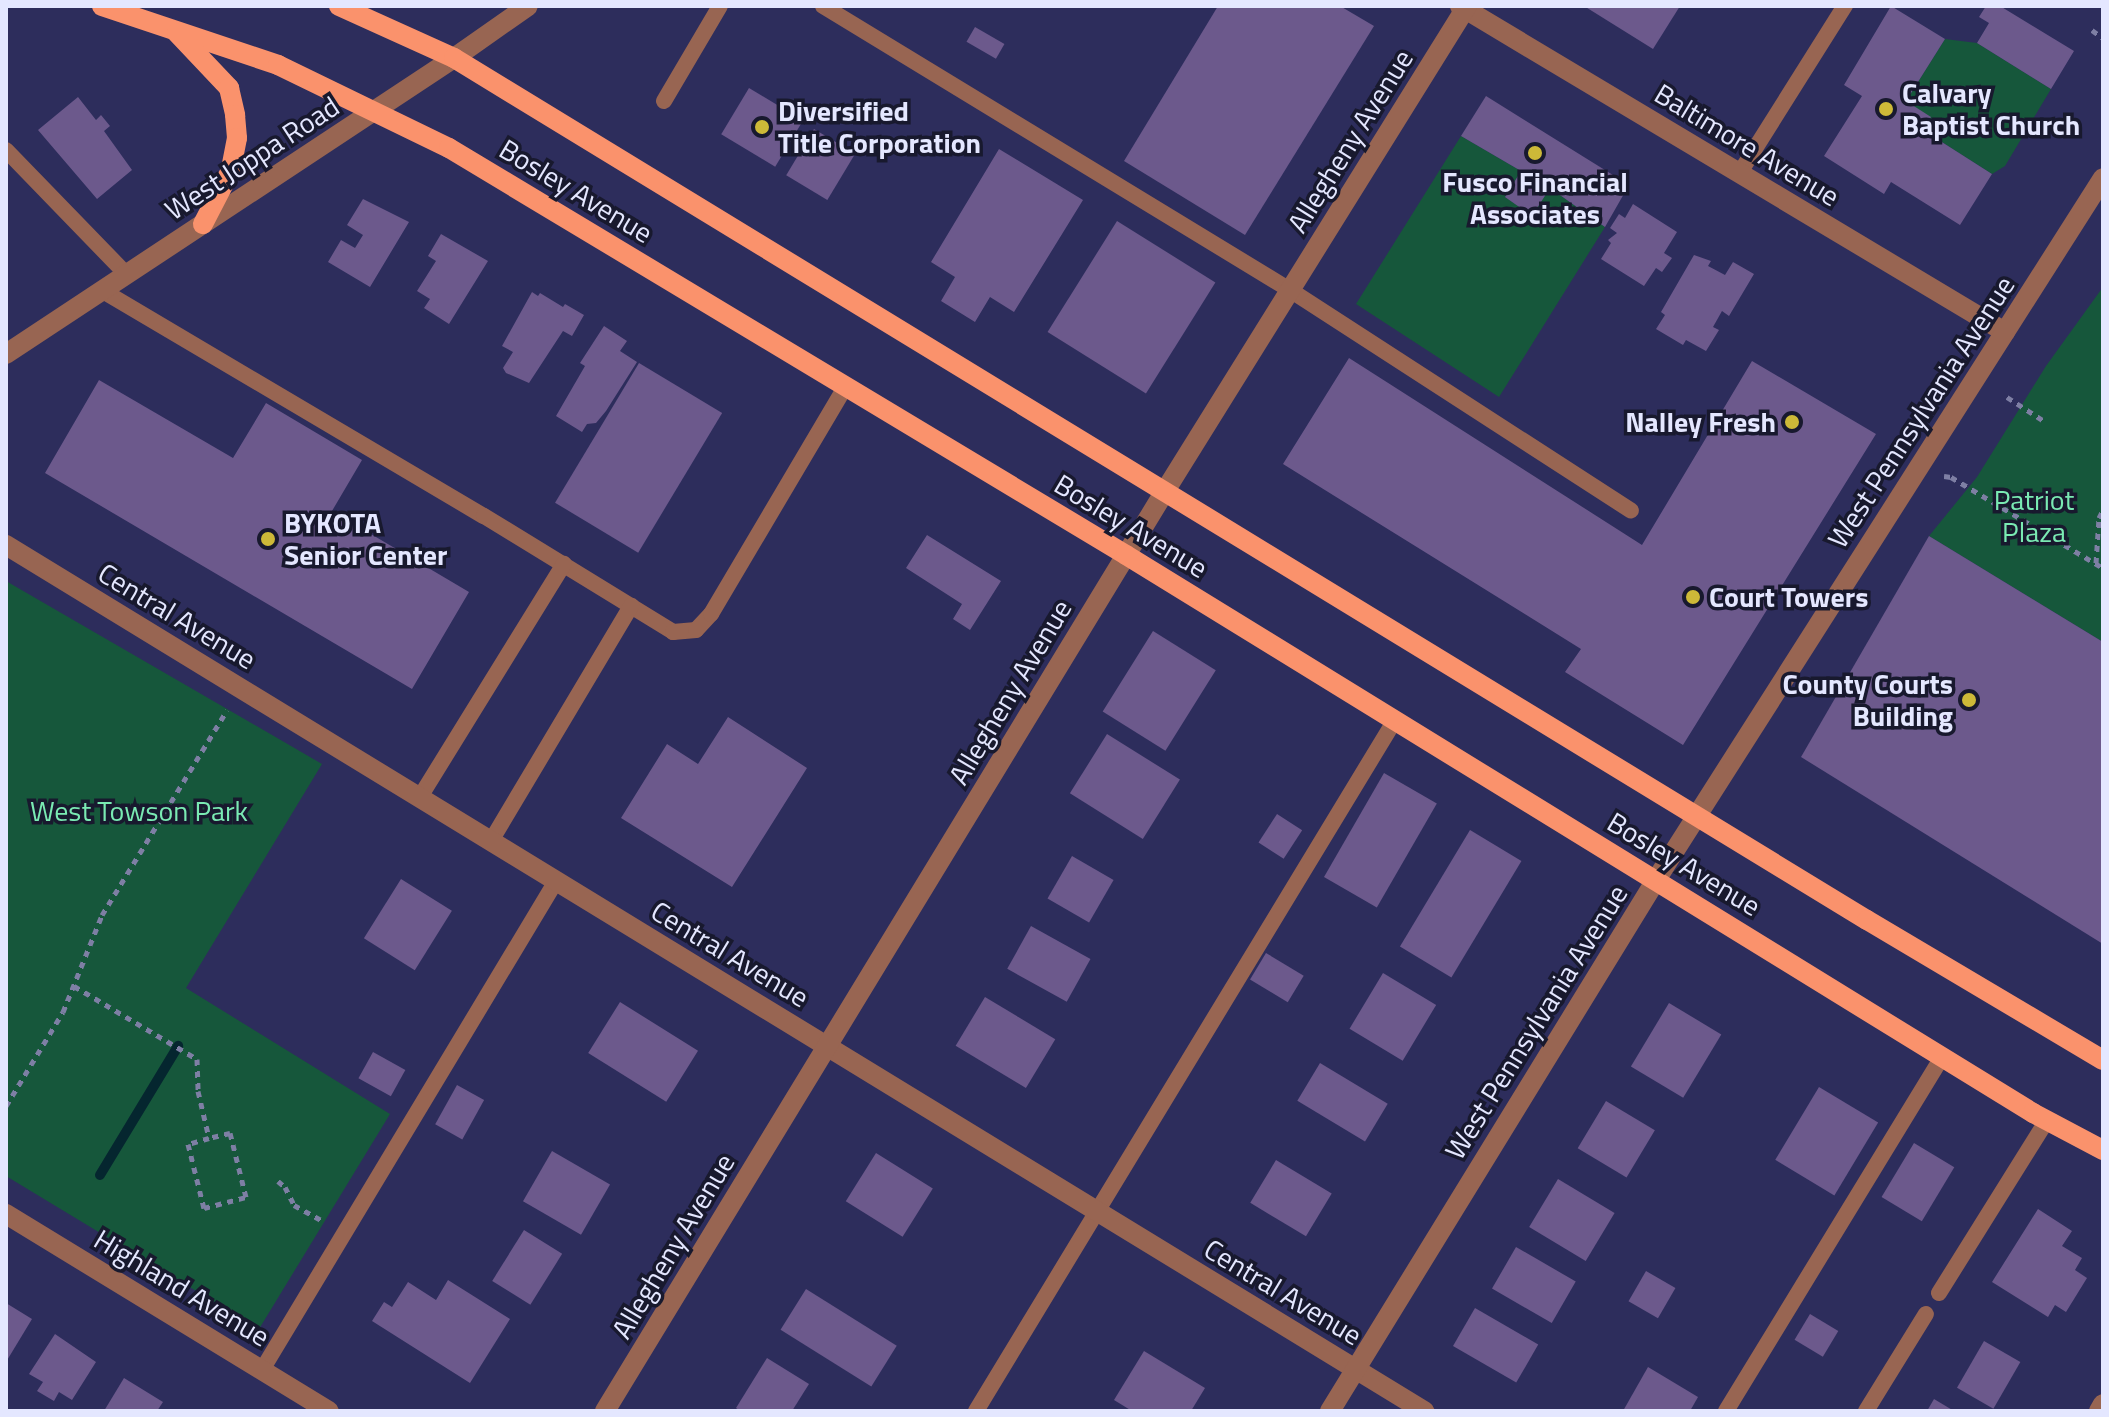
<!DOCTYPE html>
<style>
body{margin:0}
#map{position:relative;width:2109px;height:1417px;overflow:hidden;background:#2d2d5c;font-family:"Titillium Web",sans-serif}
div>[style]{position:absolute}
.green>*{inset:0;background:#16573b}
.stream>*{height:10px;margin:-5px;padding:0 5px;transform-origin:5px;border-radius:5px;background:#05262f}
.building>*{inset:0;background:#6c598c;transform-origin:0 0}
.path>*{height:5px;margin-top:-2.5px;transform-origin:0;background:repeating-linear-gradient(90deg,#7e7fa4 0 6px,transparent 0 12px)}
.service>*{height:16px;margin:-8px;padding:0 8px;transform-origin:8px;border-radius:8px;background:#986552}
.minor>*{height:20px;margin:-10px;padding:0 10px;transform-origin:10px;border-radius:10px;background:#986552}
.tertiary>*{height:20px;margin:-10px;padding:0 10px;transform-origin:10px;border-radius:10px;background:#986552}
.primary>*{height:20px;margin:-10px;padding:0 10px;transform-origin:10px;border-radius:10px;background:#fa926c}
.dots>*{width:22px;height:22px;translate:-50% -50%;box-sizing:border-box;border:4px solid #18192e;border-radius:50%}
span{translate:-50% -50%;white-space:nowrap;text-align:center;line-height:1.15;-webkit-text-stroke:7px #18192e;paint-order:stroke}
.poi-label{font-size:28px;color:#e4e7ff;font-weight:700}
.left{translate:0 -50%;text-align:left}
.right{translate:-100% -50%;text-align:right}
.street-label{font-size:28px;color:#e4e7ff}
.park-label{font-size:28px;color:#7aeab3}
.frame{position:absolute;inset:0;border:8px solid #e4e7ff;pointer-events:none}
</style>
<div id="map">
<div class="green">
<div style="clip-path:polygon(1945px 39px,1977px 43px,2051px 89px,2005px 166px,1992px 174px,1923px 130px,1906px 101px)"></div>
<div style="clip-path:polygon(1461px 136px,1521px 171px,1505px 197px,1532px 215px,1550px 188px,1605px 227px,1499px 397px,1356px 304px)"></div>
<div style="clip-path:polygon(2103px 287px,2103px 642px,1929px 536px,1977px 477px,2046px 366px)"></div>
<div style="clip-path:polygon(6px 581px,322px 764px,186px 988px,390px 1114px,259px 1329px,6px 1176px)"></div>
</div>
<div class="stream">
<div style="left:100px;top:1175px;width:151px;rotate:-58.8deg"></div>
</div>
<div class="building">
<div style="clip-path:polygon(1218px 6px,1340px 6px,1374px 26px,1245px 235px,1124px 161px)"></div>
<div style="clip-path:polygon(1584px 6px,1680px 6px,1653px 49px)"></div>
<div style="clip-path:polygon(1891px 6px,1945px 39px,1906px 101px,1931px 117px,1923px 130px,1992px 174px,1960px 225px,1891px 182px,1884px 194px,1824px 156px,1862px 96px,1844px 85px)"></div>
<div style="clip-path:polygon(1986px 6px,2000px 6px,2074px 51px,2051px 89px,1977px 43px,1989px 23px,1979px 17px)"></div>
<div style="left:975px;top:27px;width:34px;height:17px;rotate:30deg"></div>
<div style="left:749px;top:88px;width:63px;height:54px;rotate:31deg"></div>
<div style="clip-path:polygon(1486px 96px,1629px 185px,1605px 227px,1550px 188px,1532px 216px,1505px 197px,1521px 171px,1461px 136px)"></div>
<div style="clip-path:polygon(78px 97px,96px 120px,101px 115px,110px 126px,104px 131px,132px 170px,97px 199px,38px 130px)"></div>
<div style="left:814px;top:129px;width:48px;height:54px;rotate:31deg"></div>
<div style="clip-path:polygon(999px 149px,1083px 200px,1014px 312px,990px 297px,975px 322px,941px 301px,955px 277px,931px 262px)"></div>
<div style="clip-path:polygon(363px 199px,409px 222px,370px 287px,328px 262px,341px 240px,355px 248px,363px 235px,347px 225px)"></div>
<div style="clip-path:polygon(1633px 204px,1677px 232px,1664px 253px,1672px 258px,1662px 272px,1656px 268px,1644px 286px,1601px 259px,1611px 243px,1608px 240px,1617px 233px,1610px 228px,1619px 214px,1625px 218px)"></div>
<div style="left:1117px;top:221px;width:116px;height:131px;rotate:32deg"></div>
<div style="clip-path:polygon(441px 234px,488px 261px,449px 324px,424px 308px,430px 299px,417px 291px,436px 261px,428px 256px)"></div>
<div style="clip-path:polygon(1694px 255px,1711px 261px,1708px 266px,1725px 275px,1733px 262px,1754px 274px,1729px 316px,1722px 311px,1713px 327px,1719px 330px,1706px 351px,1686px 340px,1683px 345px,1656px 329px,1665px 315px,1661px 312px)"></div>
<div style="clip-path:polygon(532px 292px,538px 296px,540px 293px,563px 307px,565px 304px,584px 315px,572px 336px,563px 331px,529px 383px,506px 373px,503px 368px,513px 352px,502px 346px)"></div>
<div style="clip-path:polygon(604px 326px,627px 341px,620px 351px,637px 362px,606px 411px,596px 423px,587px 424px,582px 432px,556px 416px,585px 366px,580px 363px)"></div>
<div style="clip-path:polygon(1349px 358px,1642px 545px,1752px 361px,1876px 434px,1683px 745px,1565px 672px,1581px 649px,1283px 464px)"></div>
<div style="left:639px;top:363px;width:97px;height:163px;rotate:31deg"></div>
<div style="clip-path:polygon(99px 380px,233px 458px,266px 403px,362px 460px,332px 511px,469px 592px,412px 689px,45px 473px)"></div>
<div style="clip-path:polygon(927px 535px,1001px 581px,970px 630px,953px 619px,962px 604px,906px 568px)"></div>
<div style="clip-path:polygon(1929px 536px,2103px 642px,2103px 944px,1801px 757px)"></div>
<div style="left:1153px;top:631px;width:74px;height:95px;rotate:32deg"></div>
<div style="clip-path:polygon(728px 717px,807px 768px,732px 887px,621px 818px,667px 744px,698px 764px)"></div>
<div style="left:1107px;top:734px;width:86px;height:70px;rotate:32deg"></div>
<div style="left:1384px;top:773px;width:61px;height:120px;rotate:30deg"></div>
<div style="left:1277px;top:814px;width:30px;height:34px;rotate:33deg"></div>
<div style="left:1470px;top:830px;width:60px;height:136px;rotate:31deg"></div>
<div style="left:1072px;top:856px;width:48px;height:49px;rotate:30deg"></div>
<div style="left:401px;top:879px;width:60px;height:70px;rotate:32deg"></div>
<div style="left:1031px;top:926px;width:68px;height:49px;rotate:29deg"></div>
<div style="left:1266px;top:953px;width:44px;height:31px;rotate:31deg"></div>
<div style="left:1383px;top:973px;width:62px;height:65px;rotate:31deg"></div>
<div style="left:985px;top:997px;width:82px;height:57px;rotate:31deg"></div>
<div style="left:620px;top:1002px;width:92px;height:60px;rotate:32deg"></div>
<div style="left:1669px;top:1003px;width:61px;height:74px;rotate:31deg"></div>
<div style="left:373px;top:1052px;width:37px;height:30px;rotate:29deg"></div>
<div style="left:1320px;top:1063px;width:79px;height:44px;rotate:31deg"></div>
<div style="left:457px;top:1085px;width:31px;height:45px;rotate:29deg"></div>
<div style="left:1819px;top:1087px;width:69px;height:85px;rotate:31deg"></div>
<div style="left:1606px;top:1101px;width:57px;height:55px;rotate:31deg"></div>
<div style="left:1914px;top:1143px;width:47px;height:63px;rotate:31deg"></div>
<div style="left:552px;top:1151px;width:67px;height:58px;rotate:30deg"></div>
<div style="left:876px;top:1153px;width:67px;height:57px;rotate:32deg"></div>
<div style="left:1276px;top:1160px;width:65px;height:50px;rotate:31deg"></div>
<div style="left:1558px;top:1179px;width:66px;height:56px;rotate:31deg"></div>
<div style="clip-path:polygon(2038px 1209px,2072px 1231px,2062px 1246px,2082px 1258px,2075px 1270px,2087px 1278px,2066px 1312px,2055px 1305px,2048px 1317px,1992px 1282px)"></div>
<div style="left:524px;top:1230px;width:45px;height:60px;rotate:32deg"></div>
<div style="left:1516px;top:1247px;width:69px;height:48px;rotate:30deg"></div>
<div style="left:1646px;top:1271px;width:34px;height:35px;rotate:30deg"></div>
<div style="clip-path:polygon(448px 1280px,510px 1319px,470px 1383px,372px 1321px,384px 1302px,392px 1307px,408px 1282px,436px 1300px)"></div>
<div style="left:806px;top:1289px;width:107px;height:48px;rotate:32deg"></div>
<div style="clip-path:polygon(6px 1303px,32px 1319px,6px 1362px)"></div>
<div style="left:1475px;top:1308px;width:73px;height:44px;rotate:30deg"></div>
<div style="left:1810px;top:1314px;width:33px;height:30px;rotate:31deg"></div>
<div style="clip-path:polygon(55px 1334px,96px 1362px,72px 1400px,59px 1392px,54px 1401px,37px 1391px,43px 1382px,29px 1374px)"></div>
<div style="left:1984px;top:1341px;width:42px;height:54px;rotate:30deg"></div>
<div style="clip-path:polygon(1144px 1351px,1205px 1388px,1191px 1411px,1132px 1411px,1114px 1400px)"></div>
<div style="clip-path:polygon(767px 1358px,809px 1384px,792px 1411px,740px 1411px,736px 1408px)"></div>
<div style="clip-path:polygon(1648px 1367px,1698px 1397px,1690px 1411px,1623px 1411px)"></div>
<div style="clip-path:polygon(124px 1378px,163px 1402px,157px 1411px,104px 1411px)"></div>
<div style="clip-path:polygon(1934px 1399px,1954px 1411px,1927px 1411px)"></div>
</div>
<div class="path">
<div style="left:2092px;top:30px;width:14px;rotate:36deg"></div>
<div style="left:2007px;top:397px;width:44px;rotate:33deg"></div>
<div style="left:1944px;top:476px;width:7px;rotate:8deg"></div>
<div style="left:1951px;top:477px;width:177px;rotate:30.9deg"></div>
<div style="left:2096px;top:563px;width:45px;rotate:-86.2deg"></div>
<div style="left:2099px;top:518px;width:9px;rotate:-63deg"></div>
<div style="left:74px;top:986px;width:143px;rotate:30.7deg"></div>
<div style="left:197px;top:1059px;width:32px;rotate:88deg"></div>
<div style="left:198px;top:1091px;width:48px;rotate:76.8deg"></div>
<div style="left:209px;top:1138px;width:22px;rotate:164deg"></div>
<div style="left:188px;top:1144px;width:66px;rotate:76deg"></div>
<div style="left:204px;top:1208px;width:43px;rotate:-14.7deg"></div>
<div style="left:246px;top:1197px;width:66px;rotate:-104deg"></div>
<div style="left:230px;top:1133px;width:22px;rotate:167deg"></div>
<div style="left:6px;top:1106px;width:110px;rotate:-58.8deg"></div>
<div style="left:63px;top:1012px;width:105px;rotate:-68.1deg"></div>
<div style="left:102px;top:915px;width:240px;rotate:-58.6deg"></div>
<div style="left:278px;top:1181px;width:9px;rotate:41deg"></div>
<div style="left:285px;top:1187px;width:20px;rotate:63deg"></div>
<div style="left:294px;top:1205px;width:33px;rotate:29deg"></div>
</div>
<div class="service">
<div style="left:823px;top:6px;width:547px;rotate:31.31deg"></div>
<div style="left:1290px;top:290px;width:406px;rotate:32.9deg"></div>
<div style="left:664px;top:101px;width:110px;rotate:-59.5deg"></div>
<div style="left:6px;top:150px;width:174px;rotate:45.9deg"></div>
<div style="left:1739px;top:174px;width:199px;rotate:-57.8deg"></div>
<div style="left:103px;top:291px;width:442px;rotate:30.6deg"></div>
<div style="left:484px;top:516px;width:222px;rotate:31.5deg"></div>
<div style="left:673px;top:632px;width:23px;rotate:-5deg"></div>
<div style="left:696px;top:630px;width:22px;rotate:-47deg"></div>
<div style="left:711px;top:614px;width:265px;rotate:-59.4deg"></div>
<div style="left:420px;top:797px;width:274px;rotate:-58.3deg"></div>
<div style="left:491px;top:841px;width:274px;rotate:-59.2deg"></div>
<div style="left:1939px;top:1293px;width:204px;rotate:-58deg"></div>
<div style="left:262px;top:1370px;width:571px;rotate:-58.98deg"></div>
<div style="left:976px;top:1411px;width:808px;rotate:-58.77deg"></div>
<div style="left:1726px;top:1411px;width:416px;rotate:-58.6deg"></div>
<div style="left:1866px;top:1411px;width:114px;rotate:-58.3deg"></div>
</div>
<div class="minor">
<div style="left:1460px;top:6px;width:635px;rotate:30.89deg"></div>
<div style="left:454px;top:58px;width:90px;rotate:-35.1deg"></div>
<div style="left:6px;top:545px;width:1662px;rotate:31.41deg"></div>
<div style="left:6px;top:1214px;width:378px;rotate:31.4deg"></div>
<div style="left:605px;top:1411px;width:1077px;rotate:-58.67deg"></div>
<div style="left:1165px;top:491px;width:571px;rotate:-58.09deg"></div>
<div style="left:1330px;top:1411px;width:623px;rotate:-58.45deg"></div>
<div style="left:2099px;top:1411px;width:8px;rotate:-60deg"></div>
</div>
<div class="tertiary">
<div style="left:6px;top:354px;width:537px;rotate:-33.45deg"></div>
<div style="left:1656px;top:880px;width:832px;rotate:-57.51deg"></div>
</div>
<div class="primary">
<div style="left:102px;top:6px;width:186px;rotate:18.5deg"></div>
<div style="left:278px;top:65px;width:190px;rotate:25.9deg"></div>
<div style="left:449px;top:148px;width:790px;rotate:31.01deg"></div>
<div style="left:1126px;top:555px;width:1065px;rotate:31.6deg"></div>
<div style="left:2033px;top:1113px;width:79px;rotate:27.9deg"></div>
<div style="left:339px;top:6px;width:126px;rotate:24.3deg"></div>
<div style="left:454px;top:58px;width:1655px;rotate:31.39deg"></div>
<div style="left:1867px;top:920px;width:274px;rotate:30.7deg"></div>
<div style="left:177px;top:33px;width:76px;rotate:46.6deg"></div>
<div style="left:229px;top:88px;width:28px;rotate:77deg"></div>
<div style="left:235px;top:115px;width:23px;rotate:85deg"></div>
<div style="left:237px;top:138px;width:33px;rotate:101deg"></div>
<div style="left:231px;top:170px;width:61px;rotate:117.4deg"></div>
</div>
<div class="dots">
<div style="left:1886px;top:109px;background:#cdb938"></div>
<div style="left:762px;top:127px;background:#cdb938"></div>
<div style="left:1535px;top:153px;background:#cdb938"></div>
<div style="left:1792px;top:422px;background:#cdb938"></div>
<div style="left:268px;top:539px;background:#cdb938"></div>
<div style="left:1693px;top:597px;background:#cdb938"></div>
<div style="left:1969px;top:700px;background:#cdb938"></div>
</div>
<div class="poi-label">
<span class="left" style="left:1902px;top:109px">Calvary<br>Baptist Church</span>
<span class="left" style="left:778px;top:127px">Diversified<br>Title Corporation</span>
<span style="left:1535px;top:198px">Fusco Financial<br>Associates</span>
<span class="right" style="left:1776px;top:422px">Nalley Fresh</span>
<span class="left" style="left:284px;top:539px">BYKOTA<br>Senior Center</span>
<span class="left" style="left:1709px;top:597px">Court Towers</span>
<span class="right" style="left:1953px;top:700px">County Courts<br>Building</span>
</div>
<div class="street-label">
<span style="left:1350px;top:141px;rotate:-58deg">Allegheny Avenue</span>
<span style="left:1747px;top:145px;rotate:31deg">Baltimore Avenue</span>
<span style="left:252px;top:158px;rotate:-33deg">West Joppa Road</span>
<span style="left:576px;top:191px;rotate:31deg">Bosley Avenue</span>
<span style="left:1921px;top:412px;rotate:-57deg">West Pennsylvania Avenue</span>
<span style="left:1131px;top:526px;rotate:31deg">Bosley Avenue</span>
<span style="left:177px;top:616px;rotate:31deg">Central Avenue</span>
<span style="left:1010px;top:692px;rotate:-59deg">Allegheny Avenue</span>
<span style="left:1684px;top:864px;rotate:31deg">Bosley Avenue</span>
<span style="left:730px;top:954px;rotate:31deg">Central Avenue</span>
<span style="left:1536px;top:1022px;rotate:-58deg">West Pennsylvania Avenue</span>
<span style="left:673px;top:1246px;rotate:-59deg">Allegheny Avenue</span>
<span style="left:182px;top:1288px;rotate:31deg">Highland Avenue</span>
<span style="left:1283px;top:1292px;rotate:31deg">Central Avenue</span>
</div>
<div class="park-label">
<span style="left:2034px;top:516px">Patriot<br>Plaza</span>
<span style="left:139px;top:811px">West Towson Park</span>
</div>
<div class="frame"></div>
</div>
